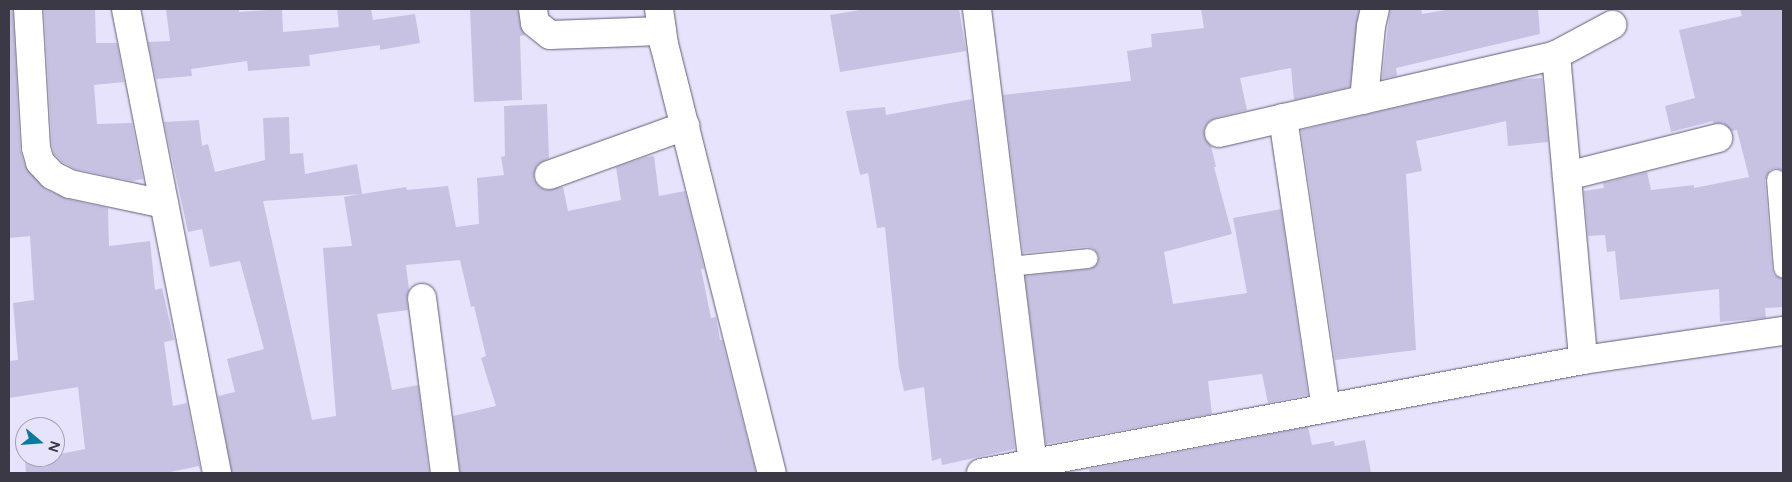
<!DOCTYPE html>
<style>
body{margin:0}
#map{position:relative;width:1792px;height:482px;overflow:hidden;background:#e7e3fc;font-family:Figtree,sans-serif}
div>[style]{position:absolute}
.building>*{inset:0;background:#c7c2e1}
.roads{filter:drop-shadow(0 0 1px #605b76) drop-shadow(0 0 1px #605b76)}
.lane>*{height:19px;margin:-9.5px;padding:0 9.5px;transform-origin:9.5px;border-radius:9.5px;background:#fff}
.street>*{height:28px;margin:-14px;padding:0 14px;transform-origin:14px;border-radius:14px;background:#fff}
span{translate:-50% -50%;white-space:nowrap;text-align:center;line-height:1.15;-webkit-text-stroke:4.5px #e7e3fc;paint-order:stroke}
.frame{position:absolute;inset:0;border:10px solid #3b3945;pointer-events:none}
.north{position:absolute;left:15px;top:417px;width:50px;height:50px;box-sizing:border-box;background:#e7e3fc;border:1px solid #a29fb3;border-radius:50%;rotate:108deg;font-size:14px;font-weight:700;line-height:20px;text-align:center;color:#3b3945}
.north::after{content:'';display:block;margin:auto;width:18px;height:22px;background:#0979a2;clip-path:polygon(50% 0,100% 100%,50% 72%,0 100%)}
</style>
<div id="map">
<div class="building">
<div style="clip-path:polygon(9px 9px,13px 9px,20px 149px,25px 166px,45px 189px,67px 199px,108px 208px,109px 246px,150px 241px,155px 290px,162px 288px,174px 340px,164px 342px,173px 406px,187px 403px,201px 473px,199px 466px,165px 473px,26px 473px,25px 461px,55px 457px,55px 455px,85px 449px,78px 387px,9px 398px,9px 361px,18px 360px,13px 303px,34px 300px,30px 236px,9px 238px)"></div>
<div style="clip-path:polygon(44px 9px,95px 9px,96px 43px,117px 43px,124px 82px,94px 85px,97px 124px,132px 123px,143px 179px,132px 181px,75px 169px,62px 162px,54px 154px,52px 145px)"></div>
<div style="clip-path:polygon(166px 9px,239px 9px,239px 12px,282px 9px,283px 32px,339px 27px,337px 9px,371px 9px,373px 20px,415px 14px,420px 43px,380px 50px,380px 45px,309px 55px,310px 66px,248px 71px,247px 61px,191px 69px,192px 76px,156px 79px,148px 42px,170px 41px)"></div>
<div style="clip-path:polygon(470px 9px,518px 9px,520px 25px,525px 35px,520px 36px,522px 100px,474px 102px)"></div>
<div style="clip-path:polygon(866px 9px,959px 9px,966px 51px,840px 72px,830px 15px)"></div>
<div style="clip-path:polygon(1201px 9px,1359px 9px,1350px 87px,1294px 100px,1291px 68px,1240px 78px,1247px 110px,1215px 118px,1208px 122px,1204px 129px,1204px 137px,1211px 146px,1216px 167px,1214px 167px,1232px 234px,1164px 252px,1173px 304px,1247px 293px,1233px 218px,1281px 209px,1308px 395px,1268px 403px,1262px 374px,1208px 381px,1212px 414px,1046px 444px,1025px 276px,1090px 269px,1098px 263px,1099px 256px,1093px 248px,1087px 247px,1023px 253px,1003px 95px,1131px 81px,1127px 51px,1152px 47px,1151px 34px,1204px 28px)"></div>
<div style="clip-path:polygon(1390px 9px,1421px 9px,1422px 14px,1451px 9px,1538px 9px,1540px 34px,1396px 68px,1397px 76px,1382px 79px)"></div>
<div style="clip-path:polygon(1740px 9px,1783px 9px,1783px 171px,1776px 168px,1770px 170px,1765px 180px,1772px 269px,1774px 275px,1783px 279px,1783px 307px,1765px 308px,1766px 318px,1720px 322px,1719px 289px,1620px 300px,1615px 251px,1607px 252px,1605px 235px,1588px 236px,1584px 191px,1604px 188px,1603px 183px,1647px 172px,1651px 190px,1694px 185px,1694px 188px,1749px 177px,1737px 130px,1731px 131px,1723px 123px,1713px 123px,1713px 121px,1671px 132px,1665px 106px,1695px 98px,1679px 30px,1742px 16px)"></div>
<div style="clip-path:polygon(1542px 78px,1548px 142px,1508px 146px,1506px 121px,1416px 141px,1422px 171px,1406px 174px,1416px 350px,1335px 360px,1301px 130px,1515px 80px)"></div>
<div style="clip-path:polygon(972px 99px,1015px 449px,942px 465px,941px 458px,932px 461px,924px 387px,904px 391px,899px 368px,885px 227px,877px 228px,868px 173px,860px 175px,846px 111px,885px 107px,886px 115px)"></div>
<div style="clip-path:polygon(evenodd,547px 104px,549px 158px,537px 165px,534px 173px,534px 180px,539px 187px,546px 190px,563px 187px,568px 211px,621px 200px,616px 167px,646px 157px,654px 156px,659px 196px,685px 191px,704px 269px,701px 269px,711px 318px,716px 317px,720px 340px,722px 340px,756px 473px,460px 473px,453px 416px,496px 406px,481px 358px,486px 356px,474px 306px,471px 307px,460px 260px,406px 265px,409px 290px,407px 300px,408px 310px,377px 314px,392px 390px,418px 385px,429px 473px,232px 473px,218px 396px,235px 392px,227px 359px,264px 349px,240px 261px,210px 267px,202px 229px,188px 232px,164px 122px,199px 120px,202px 146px,208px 144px,215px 172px,265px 160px,263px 118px,289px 117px,290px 154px,303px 153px,305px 174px,357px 164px,362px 194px,406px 187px,407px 190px,448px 186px,456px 227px,479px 224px,477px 178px,504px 175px,501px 157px,505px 156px,504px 106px,547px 104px,360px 194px,344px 197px,352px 246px,323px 248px,336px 416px,312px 420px,263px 201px,360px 194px)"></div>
<div style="clip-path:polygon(1308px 427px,1312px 445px,1334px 441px,1335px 446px,1365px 440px,1371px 473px,1090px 473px,1089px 469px)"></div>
</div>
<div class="roads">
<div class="lane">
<div style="left:1776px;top:179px;width:89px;rotate:85.5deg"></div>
<div style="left:1008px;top:266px;width:80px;rotate:-5.7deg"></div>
</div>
<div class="street">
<div style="left:28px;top:9px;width:139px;rotate:86.7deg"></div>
<div style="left:36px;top:148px;width:15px;rotate:74deg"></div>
<div style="left:40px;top:162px;width:18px;rotate:47deg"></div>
<div style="left:52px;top:175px;width:20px;rotate:27deg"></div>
<div style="left:70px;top:184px;width:96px;rotate:12deg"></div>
<div style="left:126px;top:9px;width:473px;rotate:78.9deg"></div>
<div style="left:533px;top:9px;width:14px;rotate:82deg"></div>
<div style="left:535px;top:23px;width:19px;rotate:39deg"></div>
<div style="left:550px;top:35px;width:112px;rotate:-2deg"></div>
<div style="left:659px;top:9px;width:35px;rotate:82deg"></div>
<div style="left:664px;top:44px;width:442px;rotate:75.9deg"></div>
<div style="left:977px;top:9px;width:467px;rotate:83deg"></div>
<div style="left:1556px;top:55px;width:64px;rotate:-28.2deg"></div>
<div style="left:1364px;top:100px;width:74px;rotate:-84.6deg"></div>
<div style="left:1371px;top:26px;width:17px;rotate:-77deg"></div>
<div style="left:1283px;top:118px;width:293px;rotate:81.6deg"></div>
<div style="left:1219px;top:133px;width:346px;rotate:-13deg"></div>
<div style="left:1556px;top:55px;width:306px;rotate:84.9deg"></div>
<div style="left:549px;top:175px;width:145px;rotate:-19.8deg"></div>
<div style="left:1567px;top:176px;width:156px;rotate:-14.1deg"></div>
<div style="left:422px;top:298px;width:177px;rotate:82.5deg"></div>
<div style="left:981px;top:473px;width:613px;rotate:-10.63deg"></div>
<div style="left:1583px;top:360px;width:202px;rotate:-8.3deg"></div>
</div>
</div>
<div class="frame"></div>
<div class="north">N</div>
</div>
